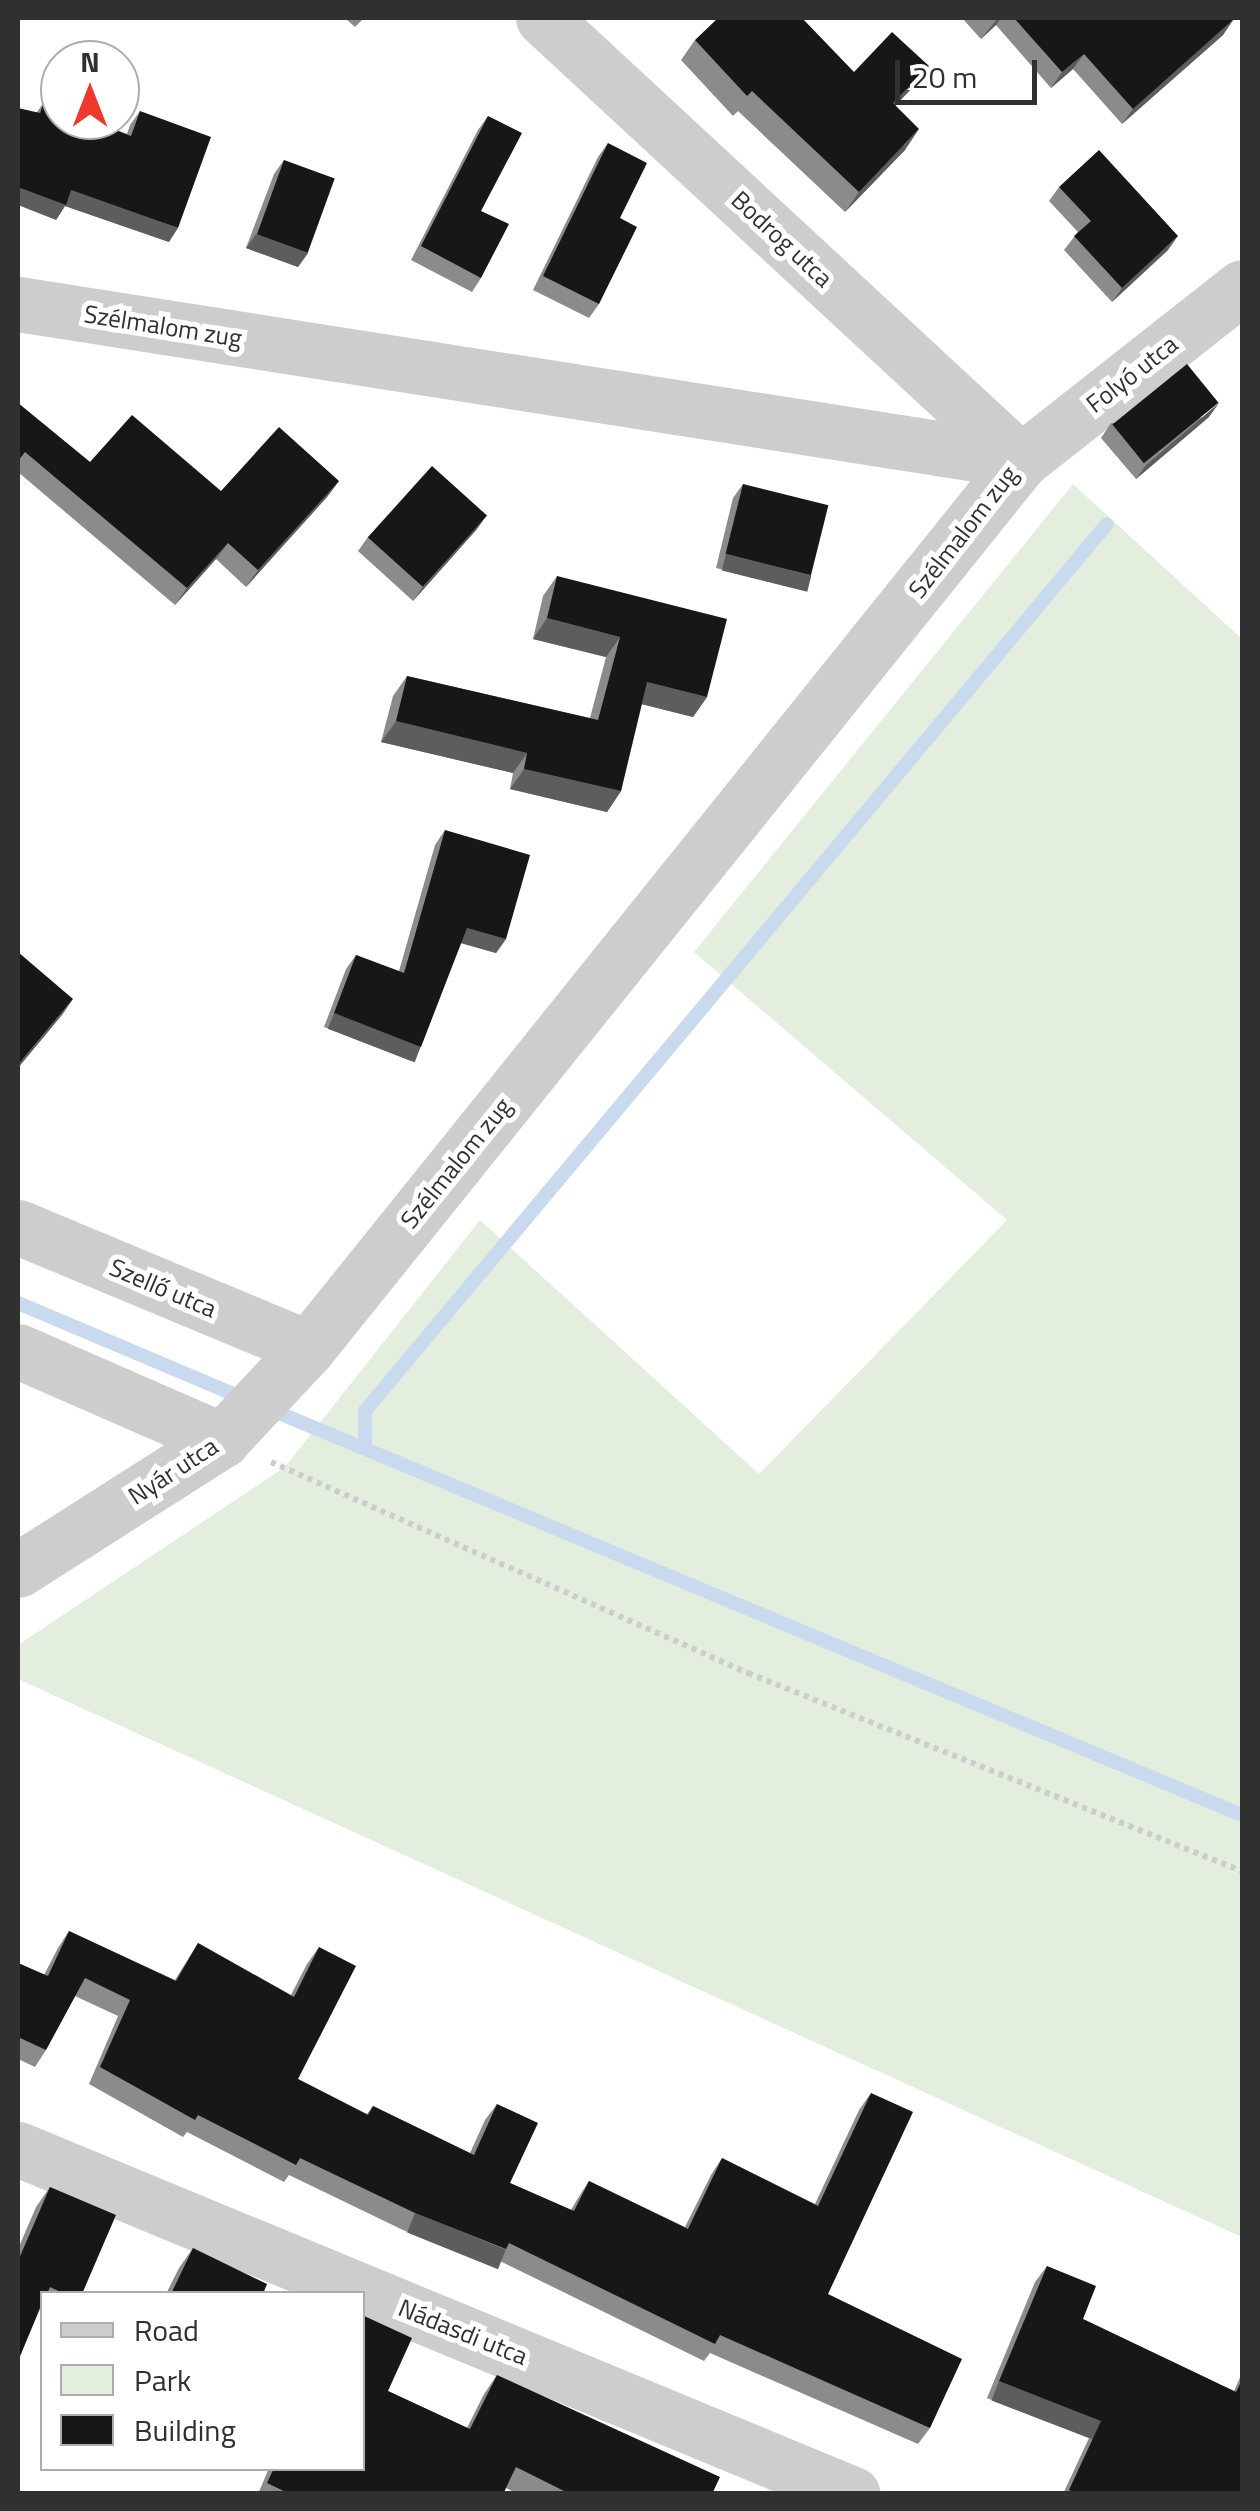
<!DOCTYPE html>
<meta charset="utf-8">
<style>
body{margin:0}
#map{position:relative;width:1260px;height:2511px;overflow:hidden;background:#fff;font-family:"Titillium Web",sans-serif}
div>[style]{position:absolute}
.green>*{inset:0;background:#e4eede}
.stream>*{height:14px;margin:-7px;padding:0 7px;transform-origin:7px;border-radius:7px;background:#c9daee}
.path>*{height:6px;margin-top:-3px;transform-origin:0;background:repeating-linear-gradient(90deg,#cdcdcd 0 5px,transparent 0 10px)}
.street>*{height:55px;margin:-27.5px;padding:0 27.5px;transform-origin:27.5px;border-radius:27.5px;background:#cdcdcd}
.wall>*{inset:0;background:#8b8b8b}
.shaded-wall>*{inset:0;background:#5d5d5d;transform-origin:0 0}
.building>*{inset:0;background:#171717;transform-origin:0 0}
span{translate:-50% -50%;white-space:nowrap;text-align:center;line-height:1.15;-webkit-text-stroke:10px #fff;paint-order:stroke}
.street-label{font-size:25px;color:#303030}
.frame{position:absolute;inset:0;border:20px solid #303030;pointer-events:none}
.legend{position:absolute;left:40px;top:2291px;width:325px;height:180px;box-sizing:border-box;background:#fff;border:2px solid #acacac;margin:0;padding:12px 18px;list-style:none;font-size:30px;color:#303030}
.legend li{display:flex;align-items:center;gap:20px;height:50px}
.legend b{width:50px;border:2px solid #acacac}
.north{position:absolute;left:40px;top:40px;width:100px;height:100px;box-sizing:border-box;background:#fff;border:2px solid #acacac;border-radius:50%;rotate:0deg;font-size:28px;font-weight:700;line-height:40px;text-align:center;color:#303030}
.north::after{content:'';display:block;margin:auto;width:35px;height:45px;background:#ed392c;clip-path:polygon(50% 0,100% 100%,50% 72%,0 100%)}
.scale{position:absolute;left:895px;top:60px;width:142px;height:45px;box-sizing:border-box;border:5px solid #303030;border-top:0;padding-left:12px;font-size:30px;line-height:35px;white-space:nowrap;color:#303030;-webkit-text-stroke:8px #fff;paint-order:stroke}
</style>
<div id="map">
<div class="green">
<div style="clip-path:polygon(1073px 484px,1242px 639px,1242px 2237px,18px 1679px,18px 1645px,285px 1467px,480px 1220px,759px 1474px,1007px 1220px,694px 952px)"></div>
</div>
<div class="stream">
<div style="left:18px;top:1303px;width:244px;rotate:22.9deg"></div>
<div style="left:267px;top:1408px;width:1057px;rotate:22.66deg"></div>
<div style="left:365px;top:1448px;width:37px;rotate:-90deg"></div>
<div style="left:365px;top:1411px;width:1156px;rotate:-50.09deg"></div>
</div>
<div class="path">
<div style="left:271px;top:1462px;width:522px;rotate:23.86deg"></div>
<div style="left:748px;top:1673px;width:532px;rotate:21.84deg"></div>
</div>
<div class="street">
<div style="left:543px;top:18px;width:652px;rotate:42.82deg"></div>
<div style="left:18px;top:304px;width:1015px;rotate:8.9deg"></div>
<div style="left:18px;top:1227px;width:314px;rotate:22.6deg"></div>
<div style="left:18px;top:1351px;width:223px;rotate:23.6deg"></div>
<div style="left:18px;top:1570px;width:242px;rotate:-32.5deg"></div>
<div style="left:222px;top:1440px;width:126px;rotate:-46.9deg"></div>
<div style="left:308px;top:1348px;width:1138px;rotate:-51.21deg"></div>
<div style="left:1021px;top:461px;width:281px;rotate:-38.2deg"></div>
<div style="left:18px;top:2149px;width:903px;rotate:22.45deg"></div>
</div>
<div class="wall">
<div style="clip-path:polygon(345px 18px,364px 18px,355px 27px)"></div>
<div style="clip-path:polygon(962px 18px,1233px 18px,1223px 35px,1122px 124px,1073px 69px,1051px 88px,996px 25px,981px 39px)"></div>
<div style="clip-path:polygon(695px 40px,854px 72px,914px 86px,895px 106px,905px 150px,845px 212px,738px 111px,733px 116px,681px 60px)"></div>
<div style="clip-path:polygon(44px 102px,127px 134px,130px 125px,140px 111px,169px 242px,65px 206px,56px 220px,37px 112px)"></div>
<div style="clip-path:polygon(488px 116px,481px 211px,481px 278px,472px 292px,411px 260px,478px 130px)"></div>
<div style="clip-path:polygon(608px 143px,620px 218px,599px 304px,589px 318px,533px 290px,598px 157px)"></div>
<div style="clip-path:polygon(284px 160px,308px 253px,298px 267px,246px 248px,274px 174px)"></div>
<div style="clip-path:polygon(1059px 187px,1168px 250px,1112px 302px,1064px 250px,1078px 232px,1049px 201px)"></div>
<div style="clip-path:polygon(18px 403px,90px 462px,221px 491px,339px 481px,327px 497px,246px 587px,216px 559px,175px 605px,18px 472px)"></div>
<div style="clip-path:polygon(1209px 417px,1136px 479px,1101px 438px,1111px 423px)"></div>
<div style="clip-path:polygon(743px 484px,801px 589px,716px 568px,733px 498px)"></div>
<div style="clip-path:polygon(477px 529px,413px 601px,358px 551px,368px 537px)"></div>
<div style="clip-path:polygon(557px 576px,707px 697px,693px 717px,642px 704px,621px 791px,607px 812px,510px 789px,513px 773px,381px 742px,393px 696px,407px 676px,590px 718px,606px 657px,533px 639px,543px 596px)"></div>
<div style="clip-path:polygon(445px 830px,506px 939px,496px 953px,461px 943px,411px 1061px,324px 1027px,346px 969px,356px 955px,399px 971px,435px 845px)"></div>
<div style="clip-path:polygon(69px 1931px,175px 1980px,198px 1943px,291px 1995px,307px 1964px,319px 1947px,298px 2079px,367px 2114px,373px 2106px,470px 2153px,485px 2120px,497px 2104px,510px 2183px,571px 2210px,578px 2198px,589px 2181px,685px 2227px,711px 2175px,722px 2158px,815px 2204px,859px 2110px,871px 2093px,828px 2294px,930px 2428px,918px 2444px,710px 2353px,704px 2361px,498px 2260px,494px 2266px,403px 2230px,289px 2175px,284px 2182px,187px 2132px,183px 2137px,89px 2084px,118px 2016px,75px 1996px,46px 2050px,35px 2067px,18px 2059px,18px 1963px,44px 1975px,58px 1948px)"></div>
<div style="clip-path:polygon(50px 2187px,82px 2294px,42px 2294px,42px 2310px,40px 2309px,18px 2361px,18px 2249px,36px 2207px)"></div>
<div style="clip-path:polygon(193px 2248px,263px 2294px,166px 2294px,179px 2268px)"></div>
<div style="clip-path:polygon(1047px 2266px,1083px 2319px,1234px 2391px,1242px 2373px,1242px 2494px,1063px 2494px,1089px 2438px,987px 2398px,1035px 2282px)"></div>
<div style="clip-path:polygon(497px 2375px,712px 2494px,518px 2494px,506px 2488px,503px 2494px,258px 2494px,269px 2468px,362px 2468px,388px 2391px,467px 2428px,484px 2394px)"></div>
</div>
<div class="shaded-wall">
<div style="clip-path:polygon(998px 18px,1001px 18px,996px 25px,981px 39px)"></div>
<div style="clip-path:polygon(1234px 19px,1223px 35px,1122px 124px,1133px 109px)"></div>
<div style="clip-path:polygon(1084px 54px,1073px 69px,1051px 88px,1062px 72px)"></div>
<div style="clip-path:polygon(929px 66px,914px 86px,878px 124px,893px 103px)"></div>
<div style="clip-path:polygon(919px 129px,905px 150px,845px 212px,859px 192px)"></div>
<div style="clip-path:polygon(18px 187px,71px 190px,178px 228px,169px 242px,65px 206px,56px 220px,18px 205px)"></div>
<div style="clip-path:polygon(256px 234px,308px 253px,298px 267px,246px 248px)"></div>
<div style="clip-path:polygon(1178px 236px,1168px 250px,1112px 302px,1122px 288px)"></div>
<div style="clip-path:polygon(1219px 403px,1209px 417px,1136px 479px,1146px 465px)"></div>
<div style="clip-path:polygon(339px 481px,327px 497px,246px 587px,258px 570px)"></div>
<div style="clip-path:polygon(487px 515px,477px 529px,413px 601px,423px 587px)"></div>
<div style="clip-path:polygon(228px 543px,216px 559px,175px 605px,187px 588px)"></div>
<div style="left:726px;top:554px;width:88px;height:17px;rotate:14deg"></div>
<div style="clip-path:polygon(547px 618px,620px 637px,606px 657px,533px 639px)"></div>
<div style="clip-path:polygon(647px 682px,707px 697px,693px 717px,633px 702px)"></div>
<div style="clip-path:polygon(396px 721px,527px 753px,513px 773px,381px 742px)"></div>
<div style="clip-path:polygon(524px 769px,621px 791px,607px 812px,510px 789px)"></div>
<div style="clip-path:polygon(467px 928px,506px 939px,496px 953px,457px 942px)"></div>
<div style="clip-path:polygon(73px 999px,62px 1015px,18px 1068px,18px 1065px)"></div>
<div style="left:334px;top:1013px;width:93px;height:17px;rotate:21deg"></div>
<div style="left:415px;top:2213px;width:98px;height:21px;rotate:22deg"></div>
<div style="left:999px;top:2381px;width:110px;height:21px;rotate:21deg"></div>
</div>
<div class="building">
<div style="clip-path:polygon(718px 18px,802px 18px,854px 72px,892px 32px,929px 66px,893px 103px,919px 129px,859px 192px,752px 91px,747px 96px,695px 40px)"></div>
<div style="clip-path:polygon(1014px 18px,1233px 18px,1234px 19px,1133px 109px,1084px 54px,1062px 72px)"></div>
<div style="clip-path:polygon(44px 102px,60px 108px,60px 120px,90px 120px,131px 136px,140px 111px,211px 137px,178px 228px,71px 190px,66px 205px,18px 187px,18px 108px,40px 113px)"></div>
<div style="clip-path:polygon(488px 116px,522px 133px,481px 211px,509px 224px,481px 278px,421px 246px)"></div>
<div style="clip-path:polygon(608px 143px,647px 163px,620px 218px,637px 227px,599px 304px,543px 276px)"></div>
<div style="clip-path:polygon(1099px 150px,1178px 236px,1122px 288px,1074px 236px,1091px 221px,1059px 187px)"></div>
<div style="left:284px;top:160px;width:54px;height:79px;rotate:20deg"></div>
<div style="left:1187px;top:364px;width:50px;height:96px;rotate:51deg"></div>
<div style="clip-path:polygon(18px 403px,90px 462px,132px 415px,221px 491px,279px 427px,339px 481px,258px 570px,228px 543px,187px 588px,25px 452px,18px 461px)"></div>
<div style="left:432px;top:466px;width:74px;height:96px;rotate:42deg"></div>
<div style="left:743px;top:484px;width:88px;height:72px;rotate:14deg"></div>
<div style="clip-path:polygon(557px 576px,727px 619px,707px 697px,647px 682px,621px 791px,524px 769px,527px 753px,396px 721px,407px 676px,598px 720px,620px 637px,547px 618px)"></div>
<div style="clip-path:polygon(445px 830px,530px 855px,506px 939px,467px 928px,421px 1047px,334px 1013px,356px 955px,404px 973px)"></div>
<div style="clip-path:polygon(18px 952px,73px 999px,18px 1065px)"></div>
<div style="clip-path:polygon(69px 1931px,176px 1981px,198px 1943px,294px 1997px,319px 1947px,356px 1966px,298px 2079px,368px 2115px,373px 2106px,474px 2155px,497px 2104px,538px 2123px,510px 2183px,574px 2211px,589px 2181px,688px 2229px,722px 2158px,818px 2206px,871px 2093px,913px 2112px,828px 2294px,962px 2359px,930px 2428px,720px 2335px,715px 2344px,509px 2243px,506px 2249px,415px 2213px,300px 2158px,296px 2165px,198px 2115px,195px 2120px,100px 2067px,130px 2000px,85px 1978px,46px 2050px,18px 2037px,18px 1963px,48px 1976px)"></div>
<div style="clip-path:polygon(50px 2187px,116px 2215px,82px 2294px,65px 2294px,50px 2287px,47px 2294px,42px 2294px,42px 2303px,18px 2361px,18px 2261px)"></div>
<div style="clip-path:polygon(193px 2248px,267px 2284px,263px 2294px,171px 2294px)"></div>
<div style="clip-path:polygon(1047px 2266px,1096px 2286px,1083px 2319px,1236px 2392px,1242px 2380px,1242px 2494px,1077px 2494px,1069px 2490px,1101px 2421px,999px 2381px)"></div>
<div style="clip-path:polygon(362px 2315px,412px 2338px,388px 2391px,470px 2429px,497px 2375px,720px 2477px,712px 2494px,570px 2494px,516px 2467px,503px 2494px,290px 2494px,267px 2483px,274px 2468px,362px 2468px)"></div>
</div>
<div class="street-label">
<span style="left:782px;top:239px;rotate:43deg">Bodrog utca</span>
<span style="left:163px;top:326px;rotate:9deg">Szélmalom zug</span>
<span style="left:1132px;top:374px;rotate:-38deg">Folyó utca</span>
<span style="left:963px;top:532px;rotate:-52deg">Szélmalom zug</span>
<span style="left:456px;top:1163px;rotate:-51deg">Szélmalom zug</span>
<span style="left:163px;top:1288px;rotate:23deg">Szellő utca</span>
<span style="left:173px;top:1471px;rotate:-33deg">Nyár utca</span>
<span style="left:463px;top:2332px;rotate:22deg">Nádasdi utca</span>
</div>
<div class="frame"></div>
<ul class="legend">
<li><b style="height:12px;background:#cdcdcd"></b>Road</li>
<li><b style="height:28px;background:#e4eede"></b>Park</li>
<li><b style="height:28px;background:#171717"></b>Building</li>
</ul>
<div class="north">N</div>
<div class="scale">20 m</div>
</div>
